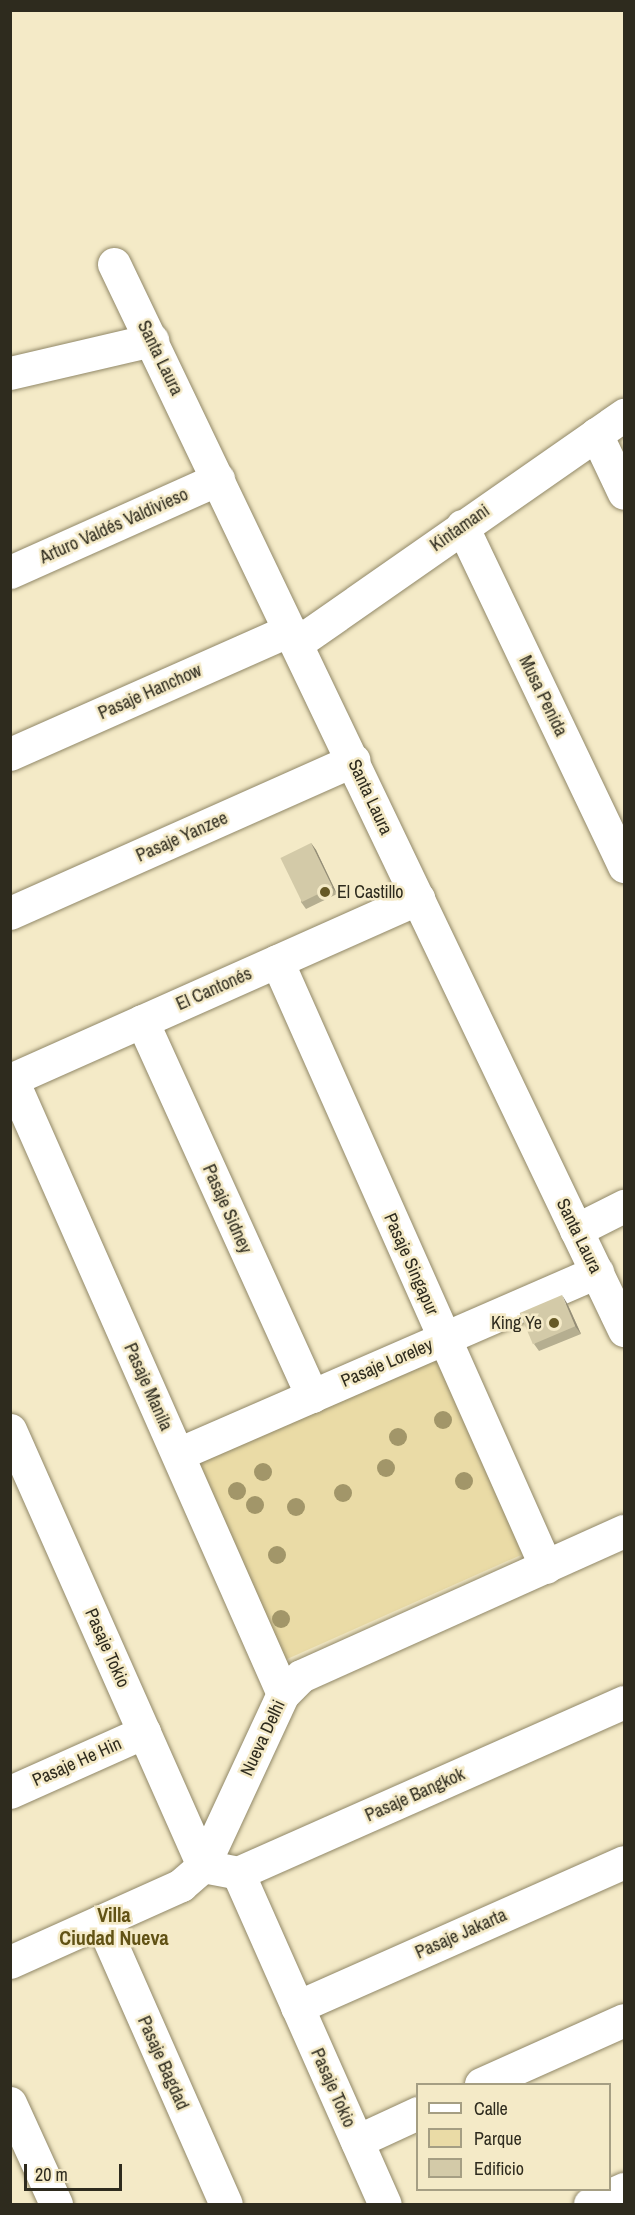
<!DOCTYPE html>
<meta charset="utf-8">
<style>
body{margin:0}
#map{position:relative;width:635px;height:2215px;overflow:hidden;background:#f4eac7;font-family:"Archivo Narrow",sans-serif}
div>[style]{position:absolute}
.green>*{inset:0;background:#eadba6;transform-origin:0 0}
.roads{filter:drop-shadow(0 0 2px #918868) drop-shadow(0 0 2px #918868)}
.street>*{height:33px;margin:-16.5px;padding:0 16.5px;transform-origin:16.5px;border-radius:16.5px;background:#fff}
.trees>*{width:18px;height:18px;margin:-9px;border-radius:50%;background:#a29669}
.wall>*{inset:0;background:#b5ae90}
.shaded-wall>*{inset:0;background:#948d76}
.building>*{inset:0;background:#d3caa8;transform-origin:0 0}
.dots>*{width:16px;height:16px;translate:-50% -50%;box-sizing:border-box;border:3px solid #f4eac7;border-radius:50%}
span{translate:-50% -50%;white-space:nowrap;text-align:center;line-height:1.15;-webkit-text-stroke:5px #f4eac7;paint-order:stroke}
.street-label{font-size:18px;color:#2e2b1e}
.poi-label{font-size:18px;color:#2e2b1e}
.left{translate:0 -50%;text-align:left}
.right{translate:-100% -50%;text-align:right}
.neighbourhood-label{font-size:20px;color:#615215;font-weight:700}
.frame{position:absolute;inset:0;border:12px solid #2e2b1e;pointer-events:none}
.legend{position:absolute;left:416px;top:2083px;width:195px;height:108px;box-sizing:border-box;background:#f4eac7;border:2px solid #a59e83;margin:0;padding:8px 10px;list-style:none;font-size:18px;color:#2e2b1e}
.legend li{display:flex;align-items:center;gap:12px;height:30px}
.legend b{width:30px;border:2px solid #a59e83}
.scale{position:absolute;left:24px;top:2164px;width:98px;height:27px;box-sizing:border-box;border:3px solid #2e2b1e;border-top:0;padding-left:8px;font-size:18px;line-height:21px;white-space:nowrap;color:#2e2b1e;-webkit-text-stroke:4px #f4eac7;paint-order:stroke}
</style>
<div id="map">
<div class="green">
<div style="left:438px;top:1350px;width:221px;height:269px;rotate:66deg"></div>
</div>
<div class="roads">
<div class="street">
<div style="left:114px;top:264px;width:1182px;rotate:64.43deg"></div>
<div style="left:10px;top:373px;width:146px;rotate:-13.1deg"></div>
<div style="left:596px;top:434px;width:65px;rotate:64.6deg"></div>
<div style="left:462px;top:526px;width:377px;rotate:64.5deg"></div>
<div style="left:10px;top:572px;width:228px;rotate:-24.1deg"></div>
<div style="left:297px;top:643px;width:399px;rotate:-34.9deg"></div>
<div style="left:10px;top:754px;width:306px;rotate:-23.9deg"></div>
<div style="left:10px;top:913px;width:376px;rotate:-24deg"></div>
<div style="left:277px;top:961px;width:663px;rotate:66.06deg"></div>
<div style="left:142px;top:1021px;width:412px;rotate:65.6deg"></div>
<div style="left:10px;top:1080px;width:447px;rotate:-24deg"></div>
<div style="left:12px;top:1080px;width:671px;rotate:66.18deg"></div>
<div style="left:576px;top:1230px;width:54px;rotate:-26.6deg"></div>
<div style="left:10px;top:1430px;width:477px;rotate:66.1deg"></div>
<div style="left:178px;top:1454px;width:457px;rotate:-23.5deg"></div>
<div style="left:10px;top:1792px;width:147px;rotate:-24.1deg"></div>
<div style="left:203px;top:1866px;width:36px;rotate:11deg"></div>
<div style="left:238px;top:1873px;width:422px;rotate:-23.9deg"></div>
<div style="left:238px;top:1873px;width:362px;rotate:66.1deg"></div>
<div style="left:101px;top:1921px;width:309px;rotate:66.2deg"></div>
<div style="left:10px;top:1962px;width:188px;rotate:-24.2deg"></div>
<div style="left:181px;top:1885px;width:29px;rotate:-41deg"></div>
<div style="left:203px;top:1866px;width:190px;rotate:-65.1deg"></div>
<div style="left:283px;top:1694px;width:25px;rotate:-45deg"></div>
<div style="left:301px;top:1676px;width:354px;rotate:-24.2deg"></div>
<div style="left:297px;top:2007px;width:358px;rotate:-23.9deg"></div>
<div style="left:481px;top:2084px;width:157px;rotate:-24.1deg"></div>
<div style="left:10px;top:2103px;width:111px;rotate:65.5deg"></div>
<div style="left:357px;top:2141px;width:67px;rotate:-24.7deg"></div>
<div style="left:590px;top:2204px;width:37px;rotate:-24deg"></div>
</div>
</div>
<div class="trees">
<div style="left:443px;top:1420px"></div>
<div style="left:398px;top:1437px"></div>
<div style="left:386px;top:1468px"></div>
<div style="left:263px;top:1472px"></div>
<div style="left:464px;top:1481px"></div>
<div style="left:237px;top:1491px"></div>
<div style="left:343px;top:1493px"></div>
<div style="left:255px;top:1505px"></div>
<div style="left:296px;top:1507px"></div>
<div style="left:277px;top:1555px"></div>
<div style="left:281px;top:1619px"></div>
</div>
<div class="wall">
<div style="clip-path:polygon(311px 843px,316px 850px,337px 894px,306px 909px,301px 902px)"></div>
<div style="clip-path:polygon(567px 1303px,581px 1334px,539px 1351px,534px 1344px)"></div>
</div>
<div class="shaded-wall">
<div style="clip-path:polygon(311px 843px,316px 850px,337px 894px,332px 887px)"></div>
<div style="clip-path:polygon(562px 1295px,567px 1303px,581px 1334px,575px 1326px)"></div>
</div>
<div class="building">
<div style="left:311px;top:843px;width:49px;height:34px;rotate:64deg"></div>
<div style="left:562px;top:1295px;width:34px;height:46px;rotate:67deg"></div>
</div>
<div class="dots">
<div style="left:325px;top:892px;background:#665926"></div>
<div style="left:554px;top:1323px;background:#665926"></div>
</div>
<div class="street-label">
<span style="left:160px;top:358px;rotate:64deg">Santa Laura</span>
<span style="left:114px;top:526px;rotate:-24deg">Arturo Valdés Valdivieso</span>
<span style="left:460px;top:528px;rotate:-35deg">Kintamani</span>
<span style="left:150px;top:692px;rotate:-24deg">Pasaje Hanchow</span>
<span style="left:543px;top:696px;rotate:64deg">Musa Penida</span>
<span style="left:370px;top:797px;rotate:65deg">Santa Laura</span>
<span style="left:182px;top:837px;rotate:-24deg">Pasaje Yanzee</span>
<span style="left:214px;top:989px;rotate:-24deg">El Cantonés</span>
<span style="left:227px;top:1209px;rotate:66deg">Pasaje Sidney</span>
<span style="left:579px;top:1236px;rotate:64deg">Santa Laura</span>
<span style="left:411px;top:1264px;rotate:66deg">Pasaje Singapur</span>
<span style="left:387px;top:1363px;rotate:-23deg">Pasaje Loreley</span>
<span style="left:148px;top:1387px;rotate:66deg">Pasaje Manila</span>
<span style="left:107px;top:1648px;rotate:66deg">Pasaje Tokio</span>
<span style="left:263px;top:1738px;rotate:-65deg">Nueva Delhi</span>
<span style="left:77px;top:1762px;rotate:-24deg">Pasaje He Hin</span>
<span style="left:415px;top:1795px;rotate:-24deg">Pasaje Bangkok</span>
<span style="left:461px;top:1934px;rotate:-24deg">Pasaje Jakarta</span>
<span style="left:163px;top:2063px;rotate:66deg">Pasaje Bagdad</span>
<span style="left:333px;top:2088px;rotate:66deg">Pasaje Tokio</span>
</div>
<div class="poi-label">
<span class="left" style="left:337px;top:892px">El Castillo</span>
<span class="right" style="left:542px;top:1323px">King Ye</span>
</div>
<div class="neighbourhood-label">
<span style="left:114px;top:1926px">Villa<br>Ciudad Nueva</span>
</div>
<div class="frame"></div>
<ul class="legend">
<li><b style="height:8px;background:#fff"></b>Calle</li>
<li><b style="height:16px;background:#eadba6"></b>Parque</li>
<li><b style="height:16px;background:#d3caa8"></b>Edificio</li>
</ul>
<div class="scale">20 m</div>
</div>
